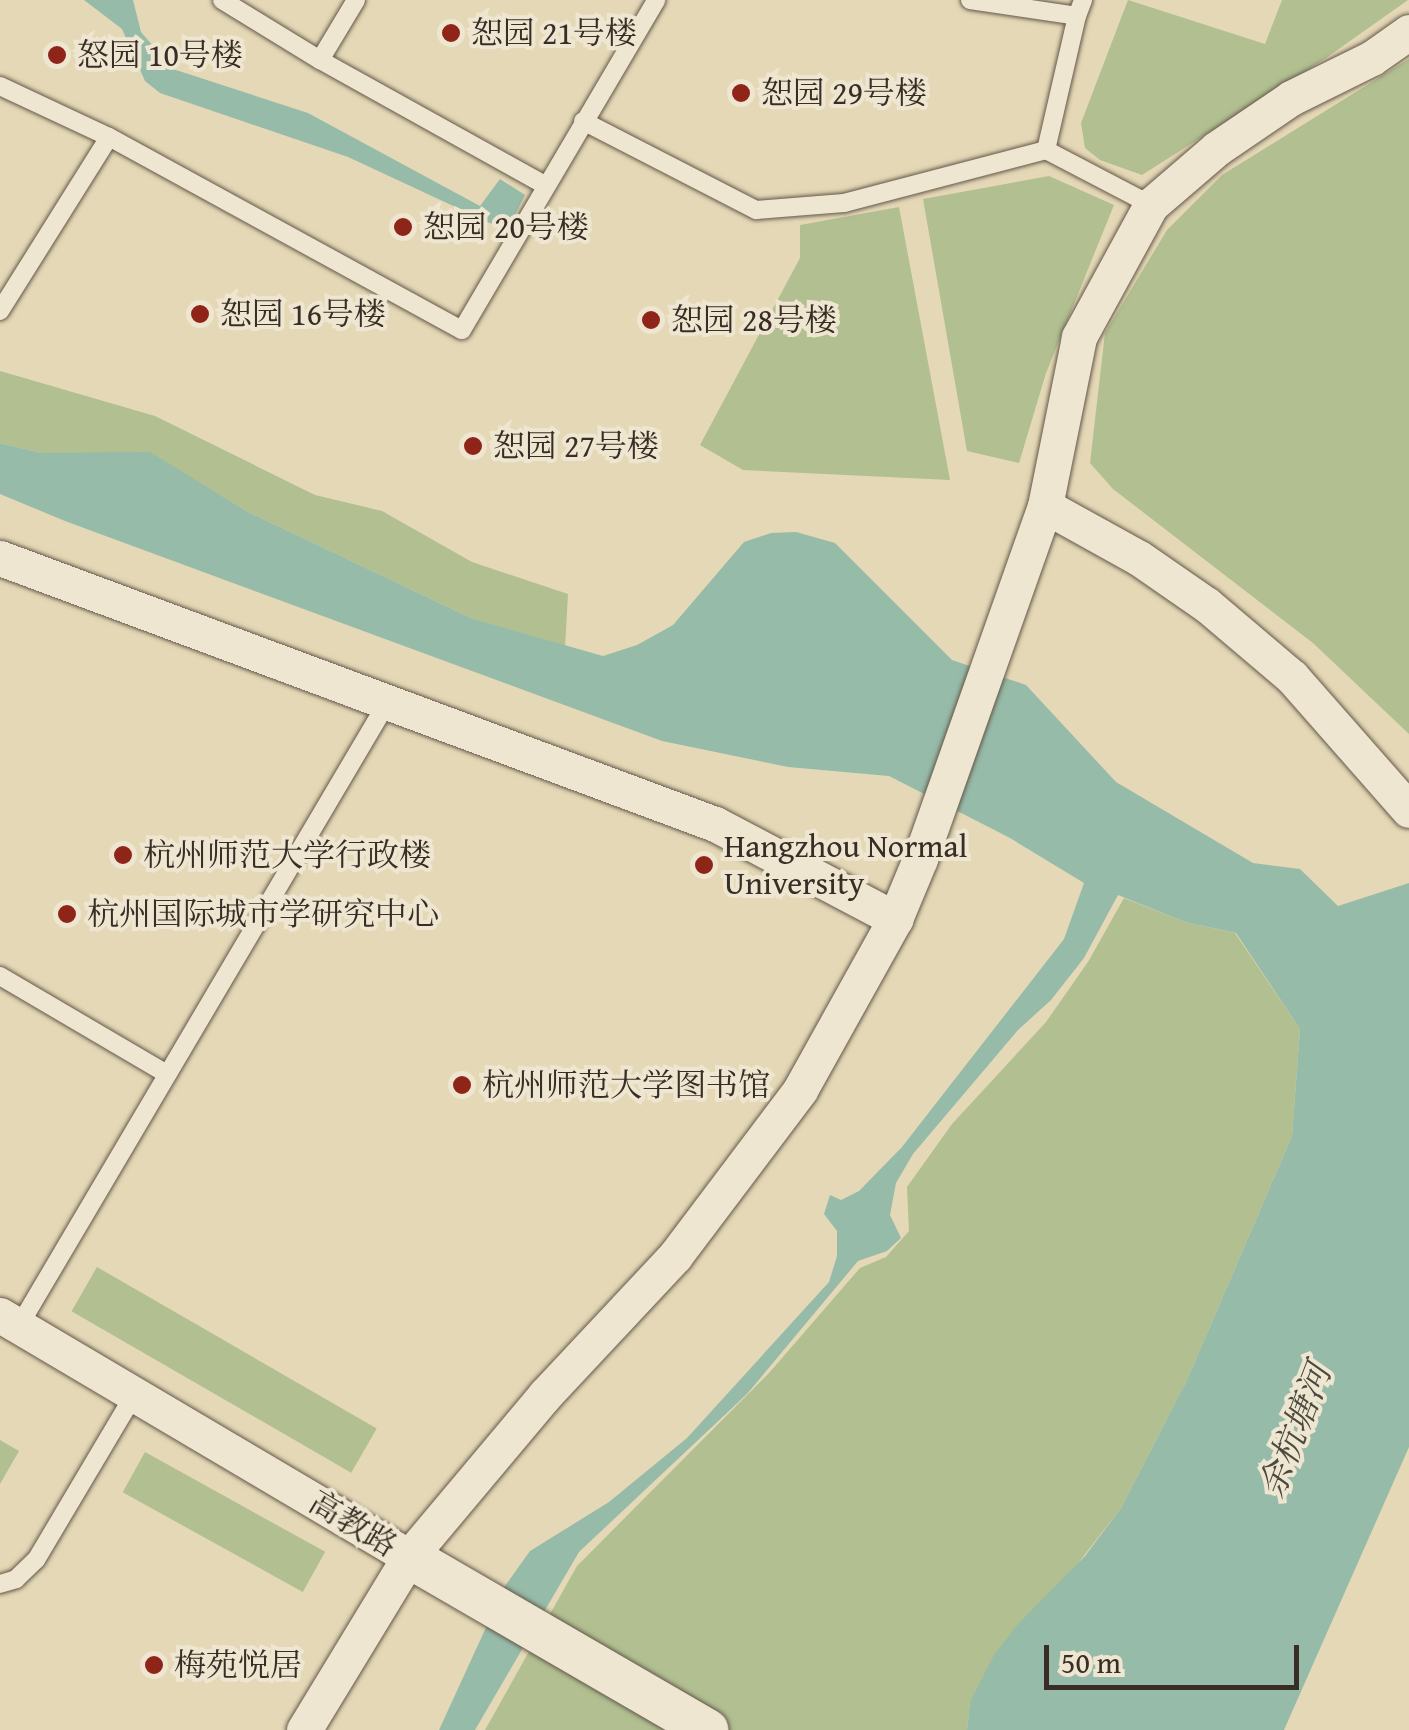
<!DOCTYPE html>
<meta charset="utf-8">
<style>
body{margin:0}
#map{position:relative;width:1409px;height:1730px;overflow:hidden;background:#e5d8b6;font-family:"Gentium Book Plus","Noto Serif SC",serif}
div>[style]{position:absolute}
.green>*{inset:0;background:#b1bf91;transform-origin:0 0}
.water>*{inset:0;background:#97bba9}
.roads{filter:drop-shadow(0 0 2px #63584a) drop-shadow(0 0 2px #63584a)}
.service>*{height:18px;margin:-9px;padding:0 9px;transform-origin:9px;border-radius:9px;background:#eee6d0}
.minor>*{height:35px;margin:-17.5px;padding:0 17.5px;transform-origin:17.5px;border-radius:17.5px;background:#eee6d0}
.tertiary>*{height:42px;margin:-21px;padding:0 21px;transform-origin:21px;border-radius:21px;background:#eee6d0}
.dots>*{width:28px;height:28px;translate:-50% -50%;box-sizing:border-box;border:5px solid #eee6d0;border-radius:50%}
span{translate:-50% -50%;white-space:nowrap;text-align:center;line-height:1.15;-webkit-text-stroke:8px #eee6d0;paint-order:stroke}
.poi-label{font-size:32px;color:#382e26}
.left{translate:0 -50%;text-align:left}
.street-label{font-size:32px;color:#382e26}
.water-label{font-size:35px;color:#4b4a40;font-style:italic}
.scale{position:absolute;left:1044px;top:1645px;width:255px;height:45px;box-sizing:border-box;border:5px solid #382e26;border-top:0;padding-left:12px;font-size:30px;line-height:35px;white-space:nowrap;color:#382e26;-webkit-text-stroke:8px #eee6d0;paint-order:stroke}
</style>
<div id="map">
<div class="green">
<div style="clip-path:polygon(1128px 0,1265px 44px,1282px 0,1408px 0,1326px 58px,1142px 175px,1100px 160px,1085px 148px,1081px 123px)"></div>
<div style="clip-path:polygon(1409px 59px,1409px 734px,1313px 643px,1113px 489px,1090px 463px,1105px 333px,1167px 230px,1222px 175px)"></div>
<div style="clip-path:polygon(1049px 176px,1114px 205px,1046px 373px,1019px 463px,967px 451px,923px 199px)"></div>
<div style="clip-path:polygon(899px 207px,950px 480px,743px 470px,700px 445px,800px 258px,800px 225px)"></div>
<div style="clip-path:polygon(0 371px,155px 416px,315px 495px,382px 511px,472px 562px,568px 594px,565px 648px,473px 619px,248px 512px,150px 453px,41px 453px,0 443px)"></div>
<div style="clip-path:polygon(1124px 898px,1185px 922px,1235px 933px,1300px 1029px,1292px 1136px,1187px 1380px,1121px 1508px,970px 1702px,967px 1730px,485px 1730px,577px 1566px,769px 1373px,860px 1268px,886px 1257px,909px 1231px,907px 1187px,952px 1124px,1046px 1022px,1088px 962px)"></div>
<div style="left:97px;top:1267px;width:323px;height:51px;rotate:30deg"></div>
<div style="clip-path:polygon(0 1440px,19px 1451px,0 1484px)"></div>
<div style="left:145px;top:1452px;width:206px;height:46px;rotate:29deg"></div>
</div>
<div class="water">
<div style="clip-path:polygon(84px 0,133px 0,141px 32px,173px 69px,308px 113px,480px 206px,500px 179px,525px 195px,507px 231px,348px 157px,160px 93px,145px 81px,122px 29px)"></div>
<div style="clip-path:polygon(0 443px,41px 453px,150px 452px,248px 512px,473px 619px,603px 656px,637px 645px,673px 625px,744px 542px,771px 533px,796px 532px,835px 543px,952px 660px,1026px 685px,1116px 782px,1253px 863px,1300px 869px,1338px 906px,1409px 883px,1409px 1447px,1284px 1730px,967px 1730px,970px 1702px,994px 1655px,1018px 1624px,1085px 1556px,1121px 1508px,1187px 1380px,1292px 1136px,1300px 1029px,1236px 933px,1185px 922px,1118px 895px,1084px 958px,1051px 1000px,1018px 1030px,913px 1154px,896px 1183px,890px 1215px,901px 1238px,887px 1251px,858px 1261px,747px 1394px,579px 1552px,475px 1730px,439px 1730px,505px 1586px,530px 1551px,609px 1502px,687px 1438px,829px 1282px,837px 1256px,837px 1231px,824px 1214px,830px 1195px,841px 1200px,859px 1191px,902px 1147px,1064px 939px,1084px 883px,1010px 838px,889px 776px,788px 767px,662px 741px,65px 521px,0 494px)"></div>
</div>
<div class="roads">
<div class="service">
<div style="left:222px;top:0;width:115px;rotate:31.5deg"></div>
<div style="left:320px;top:60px;width:257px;rotate:29.1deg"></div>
<div style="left:970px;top:0;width:108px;rotate:8.5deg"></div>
<div style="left:1077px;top:16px;width:17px;rotate:-69deg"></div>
<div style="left:320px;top:60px;width:70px;rotate:-59deg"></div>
<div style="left:0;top:86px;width:120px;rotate:25.1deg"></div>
<div style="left:583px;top:121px;width:195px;rotate:27.2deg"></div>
<div style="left:756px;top:210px;width:88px;rotate:-4.5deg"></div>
<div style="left:844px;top:203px;width:209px;rotate:-14.7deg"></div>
<div style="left:1046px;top:150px;width:138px;rotate:-77deg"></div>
<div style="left:1046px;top:150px;width:119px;rotate:27.6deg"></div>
<div style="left:0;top:311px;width:205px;rotate:-57.9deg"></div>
<div style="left:109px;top:137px;width:402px;rotate:28.7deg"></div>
<div style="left:462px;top:330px;width:383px;rotate:-59.5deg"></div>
<div style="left:0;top:976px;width:194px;rotate:30.4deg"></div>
<div style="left:19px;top:1326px;width:726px;rotate:-59.44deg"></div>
<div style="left:0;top:1584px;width:17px;rotate:-17deg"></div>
<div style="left:16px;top:1579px;width:28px;rotate:-44deg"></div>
<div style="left:36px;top:1560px;width:192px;rotate:-59.3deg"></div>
</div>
<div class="minor">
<div style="left:1045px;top:506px;width:107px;rotate:29deg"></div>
<div style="left:1139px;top:558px;width:83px;rotate:34.7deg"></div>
<div style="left:1207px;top:605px;width:111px;rotate:40.3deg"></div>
<div style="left:1292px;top:677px;width:177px;rotate:48.7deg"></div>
<div style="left:0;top:558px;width:763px;rotate:20.41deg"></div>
<div style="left:715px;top:824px;width:204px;rotate:27.8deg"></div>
<div style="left:0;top:1315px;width:475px;rotate:30.6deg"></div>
<div style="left:304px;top:1730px;width:202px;rotate:-58.7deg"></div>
<div style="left:409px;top:1557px;width:212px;rotate:-50deg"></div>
<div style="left:545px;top:1395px;width:190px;rotate:-46.9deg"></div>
<div style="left:675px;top:1256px;width:208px;rotate:-53deg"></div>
<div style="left:800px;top:1090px;width:196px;rotate:-60.9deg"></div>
<div style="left:895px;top:919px;width:65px;rotate:-67.4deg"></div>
<div style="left:920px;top:859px;width:374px;rotate:-70.5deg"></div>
<div style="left:1045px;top:506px;width:172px;rotate:-78.6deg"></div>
<div style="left:1079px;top:337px;width:150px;rotate:-61.4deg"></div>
<div style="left:1151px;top:205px;width:86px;rotate:-40.7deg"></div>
<div style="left:1216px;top:149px;width:91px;rotate:-34.2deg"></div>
<div style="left:1291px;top:98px;width:90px;rotate:-26.3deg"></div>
<div style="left:1372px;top:58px;width:45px;rotate:-35.1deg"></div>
</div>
<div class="tertiary">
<div style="left:409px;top:1557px;width:345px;rotate:30.1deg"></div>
</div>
</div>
<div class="dots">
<div style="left:451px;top:33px;background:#8f2418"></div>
<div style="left:57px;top:55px;background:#8f2418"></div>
<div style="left:741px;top:93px;background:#8f2418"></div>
<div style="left:403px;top:227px;background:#8f2418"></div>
<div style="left:200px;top:314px;background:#8f2418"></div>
<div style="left:651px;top:320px;background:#8f2418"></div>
<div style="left:473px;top:446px;background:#8f2418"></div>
<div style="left:123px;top:855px;background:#8f2418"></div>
<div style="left:704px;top:865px;background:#8f2418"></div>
<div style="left:67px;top:914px;background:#8f2418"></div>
<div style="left:462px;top:1085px;background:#8f2418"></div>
<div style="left:154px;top:1665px;background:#8f2418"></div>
</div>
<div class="poi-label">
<span class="left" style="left:471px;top:33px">恕园 21号楼</span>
<span class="left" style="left:77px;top:55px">怒园 10号楼</span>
<span class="left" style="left:761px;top:93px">恕园 29号楼</span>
<span class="left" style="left:423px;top:227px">恕园 20号楼</span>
<span class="left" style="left:220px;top:314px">恕园 16号楼</span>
<span class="left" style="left:671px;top:320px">恕园 28号楼</span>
<span class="left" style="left:493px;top:446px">恕园 27号楼</span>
<span class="left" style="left:724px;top:865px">Hangzhou Normal<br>University</span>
<span class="left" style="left:143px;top:855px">杭州师范大学行政楼</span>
<span class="left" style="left:87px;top:914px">杭州国际城市学研究中心</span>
<span class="left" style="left:482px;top:1085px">杭州师范大学图书馆</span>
<span class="left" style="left:174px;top:1665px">梅苑悦居</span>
</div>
<div class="street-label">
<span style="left:353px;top:1524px;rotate:31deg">高教路</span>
</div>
<div class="water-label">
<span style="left:1295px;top:1431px;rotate:-69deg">余杭塘河</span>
</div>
<div class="scale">50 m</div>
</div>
